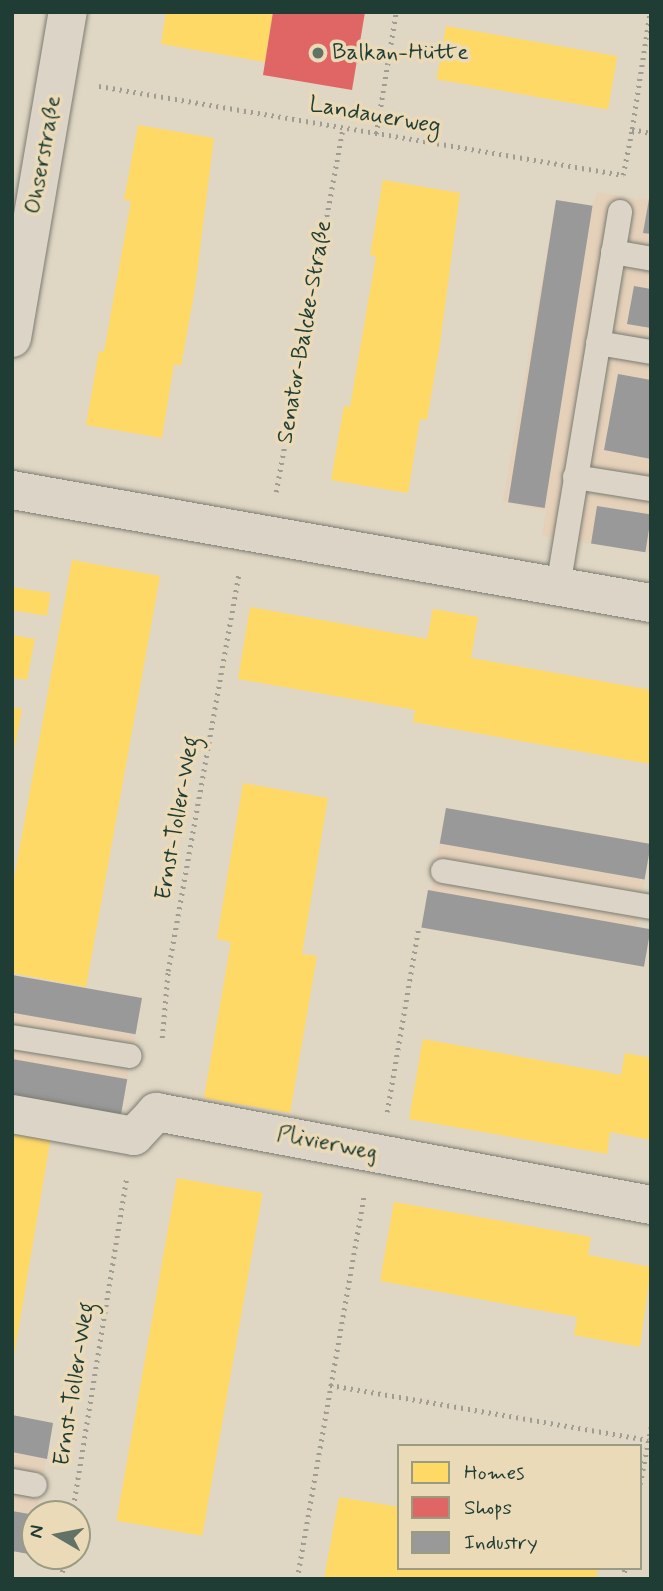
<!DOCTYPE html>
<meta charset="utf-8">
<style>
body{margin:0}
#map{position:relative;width:663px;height:1591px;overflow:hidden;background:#dfd6c3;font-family:Mynerve,sans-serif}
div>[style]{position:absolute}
.built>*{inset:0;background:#e5d0b9;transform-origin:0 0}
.homes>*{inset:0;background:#ffd966;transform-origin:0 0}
.shops>*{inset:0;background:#e06666}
.industry>*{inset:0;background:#999;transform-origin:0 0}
.path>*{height:4.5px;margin-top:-2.25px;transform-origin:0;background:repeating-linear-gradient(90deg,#9e9d93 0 2px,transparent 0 7px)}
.roads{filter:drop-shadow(0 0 2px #7b7c72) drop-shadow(0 0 2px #7b7c72)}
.service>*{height:24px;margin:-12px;padding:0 12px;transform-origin:12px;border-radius:12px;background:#dbd4c7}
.minor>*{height:38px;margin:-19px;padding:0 19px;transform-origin:19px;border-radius:19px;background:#dbd4c7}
.dots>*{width:19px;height:19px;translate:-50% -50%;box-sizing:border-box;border:4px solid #ebdab7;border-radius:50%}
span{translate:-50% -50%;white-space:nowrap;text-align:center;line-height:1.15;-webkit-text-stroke:7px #ebdab7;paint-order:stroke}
.poi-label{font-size:23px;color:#1f3d34}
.left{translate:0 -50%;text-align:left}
.street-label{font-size:23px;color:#1f3d34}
.frame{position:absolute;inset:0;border:14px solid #1f3d34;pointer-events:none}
.legend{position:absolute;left:397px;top:1444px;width:245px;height:126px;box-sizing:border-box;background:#ebdab7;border:2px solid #999b83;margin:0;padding:9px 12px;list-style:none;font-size:21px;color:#1f3d34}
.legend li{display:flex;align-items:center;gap:14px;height:35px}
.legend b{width:35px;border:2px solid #999b83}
.north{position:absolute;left:21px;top:1500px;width:70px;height:70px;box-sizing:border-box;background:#ebdab7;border:2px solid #999b83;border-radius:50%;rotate:280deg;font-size:19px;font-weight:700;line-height:28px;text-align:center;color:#1f3d34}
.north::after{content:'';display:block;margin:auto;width:24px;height:32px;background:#627366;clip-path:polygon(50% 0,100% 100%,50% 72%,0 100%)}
</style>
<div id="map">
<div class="built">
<div style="clip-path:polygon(597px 192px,638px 200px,651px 198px,651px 553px,542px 536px,546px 511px,503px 501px,556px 200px,592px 206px)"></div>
<div style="left:446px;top:808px;width:208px;height:122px;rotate:10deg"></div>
<div style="clip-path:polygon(12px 975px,142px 998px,121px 1115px,12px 1096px)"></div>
<div style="clip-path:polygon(12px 1415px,53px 1423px,29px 1554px,12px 1551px)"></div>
</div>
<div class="homes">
<div style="clip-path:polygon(166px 12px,273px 12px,265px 62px,161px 44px)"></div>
<div style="left:446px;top:26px;width:174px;height:54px;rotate:10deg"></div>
<div style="clip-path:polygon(138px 125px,214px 138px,195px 289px,181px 366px,174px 364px,162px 438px,86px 425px,99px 351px,104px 352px,131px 201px,124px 200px)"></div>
<div style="clip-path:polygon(383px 180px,460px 193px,440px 344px,427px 420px,420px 419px,408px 493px,331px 480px,344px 406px,350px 407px,376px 256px,370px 255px)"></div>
<div style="clip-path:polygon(72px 560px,160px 576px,86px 987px,12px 973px,12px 890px)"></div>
<div style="left:12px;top:587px;width:39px;height:23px;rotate:9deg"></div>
<div style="clip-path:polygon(250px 607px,427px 639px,433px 609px,478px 617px,471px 658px,651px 690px,651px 764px,413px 722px,415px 710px,238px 679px)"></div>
<div style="clip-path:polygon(12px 635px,35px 639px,27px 680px,12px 678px)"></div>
<div style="clip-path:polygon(12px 707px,22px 709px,14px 750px,12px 750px)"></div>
<div style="clip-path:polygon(243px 783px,328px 798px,302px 954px,317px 956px,290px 1113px,204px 1098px,231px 942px,217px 939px)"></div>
<div style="clip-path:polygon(423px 1039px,621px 1075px,625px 1053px,651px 1058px,651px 1140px,610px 1132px,607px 1154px,409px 1119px)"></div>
<div style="clip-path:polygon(12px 1129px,51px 1136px,14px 1356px,12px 1356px)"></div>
<div style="left:177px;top:1178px;width:87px;height:348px;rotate:10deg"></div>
<div style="clip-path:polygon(394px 1202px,591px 1237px,588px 1255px,651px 1267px,640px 1347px,574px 1335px,577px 1317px,380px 1281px)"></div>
<div style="clip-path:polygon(339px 1497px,399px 1507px,399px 1568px,598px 1568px,596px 1579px,324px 1579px)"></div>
</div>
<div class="shops">
<div style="clip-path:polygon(273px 12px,365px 12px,352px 90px,263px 75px)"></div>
</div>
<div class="industry">
<div style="clip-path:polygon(649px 199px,651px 199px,651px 234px,643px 233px)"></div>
<div style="left:556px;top:200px;width:37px;height:306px;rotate:9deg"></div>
<div style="clip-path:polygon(634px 286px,651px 289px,651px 328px,627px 324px)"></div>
<div style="clip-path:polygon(618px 374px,651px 380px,651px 459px,604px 450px)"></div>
<div style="left:597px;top:506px;width:55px;height:38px;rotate:9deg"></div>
<div style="left:446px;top:808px;width:208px;height:36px;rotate:10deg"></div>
<div style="left:428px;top:890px;width:226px;height:38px;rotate:10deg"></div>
<div style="left:12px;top:975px;width:132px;height:37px;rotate:10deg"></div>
<div style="left:12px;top:1059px;width:117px;height:37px;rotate:10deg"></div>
<div style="clip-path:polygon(12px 1415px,53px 1423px,47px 1459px,12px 1452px)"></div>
<div style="clip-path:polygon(12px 1511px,35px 1515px,29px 1554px,12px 1551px)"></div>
</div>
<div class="path">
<div style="left:99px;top:86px;width:532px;rotate:9.64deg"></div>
<div style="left:623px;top:175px;width:47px;rotate:-78.9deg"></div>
<div style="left:632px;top:129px;width:19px;rotate:12deg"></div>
<div style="left:632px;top:129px;width:118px;rotate:-81.3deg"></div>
<div style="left:376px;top:134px;width:124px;rotate:-80.7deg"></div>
<div style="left:276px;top:492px;width:370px;rotate:-79.6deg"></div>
<div style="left:162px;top:1038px;width:67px;rotate:-84.9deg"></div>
<div style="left:168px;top:971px;width:403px;rotate:-79.9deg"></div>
<div style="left:387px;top:1112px;width:185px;rotate:-80.3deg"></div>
<div style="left:330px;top:1385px;width:323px;rotate:9.8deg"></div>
<div style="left:640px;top:1484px;width:58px;rotate:-79.1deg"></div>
<div style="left:72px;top:1514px;width:342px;rotate:-80.8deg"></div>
<div style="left:61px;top:1579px;width:23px;rotate:-80deg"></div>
<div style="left:297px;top:1579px;width:390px;rotate:-80.1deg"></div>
<div style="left:623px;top:1579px;width:11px;rotate:-80deg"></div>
</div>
<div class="roads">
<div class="service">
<div style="left:613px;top:252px;width:39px;rotate:10deg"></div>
<div style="left:598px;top:343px;width:54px;rotate:9.6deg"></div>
<div style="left:575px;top:477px;width:77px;rotate:9deg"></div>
<div style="left:558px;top:587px;width:380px;rotate:-80.6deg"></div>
<div style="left:443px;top:871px;width:211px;rotate:9.8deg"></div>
<div style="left:12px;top:1037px;width:119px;rotate:9.2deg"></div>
<div style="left:12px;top:1481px;width:23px;rotate:10deg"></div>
</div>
<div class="minor">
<div style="left:12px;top:338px;width:331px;rotate:-80.3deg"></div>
<div style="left:12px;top:490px;width:649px;rotate:10.03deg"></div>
<div style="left:12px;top:1114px;width:124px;rotate:10.2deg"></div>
<div style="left:134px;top:1136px;width:33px;rotate:-47deg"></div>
<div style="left:156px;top:1112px;width:504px;rotate:10.64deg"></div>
</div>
</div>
<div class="dots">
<div style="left:318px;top:53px;background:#627366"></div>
</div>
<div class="poi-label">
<span class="left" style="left:332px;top:53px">Balkan-Hütte</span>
</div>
<div class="street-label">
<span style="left:375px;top:116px;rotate:10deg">Landauerweg</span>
<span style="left:44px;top:155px;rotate:-80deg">Ohserstraße</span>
<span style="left:305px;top:332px;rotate:-80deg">Senator-Balcke-Straße</span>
<span style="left:178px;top:818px;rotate:-80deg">Ernst-Toller-Weg</span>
<span style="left:327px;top:1144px;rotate:11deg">Plivierweg</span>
<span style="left:75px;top:1384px;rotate:-81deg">Ernst-Toller-Weg</span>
</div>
<div class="frame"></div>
<ul class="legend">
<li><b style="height:19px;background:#ffd966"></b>Homes</li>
<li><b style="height:19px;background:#e06666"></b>Shops</li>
<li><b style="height:19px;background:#999"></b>Industry</li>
</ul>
<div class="north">N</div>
</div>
